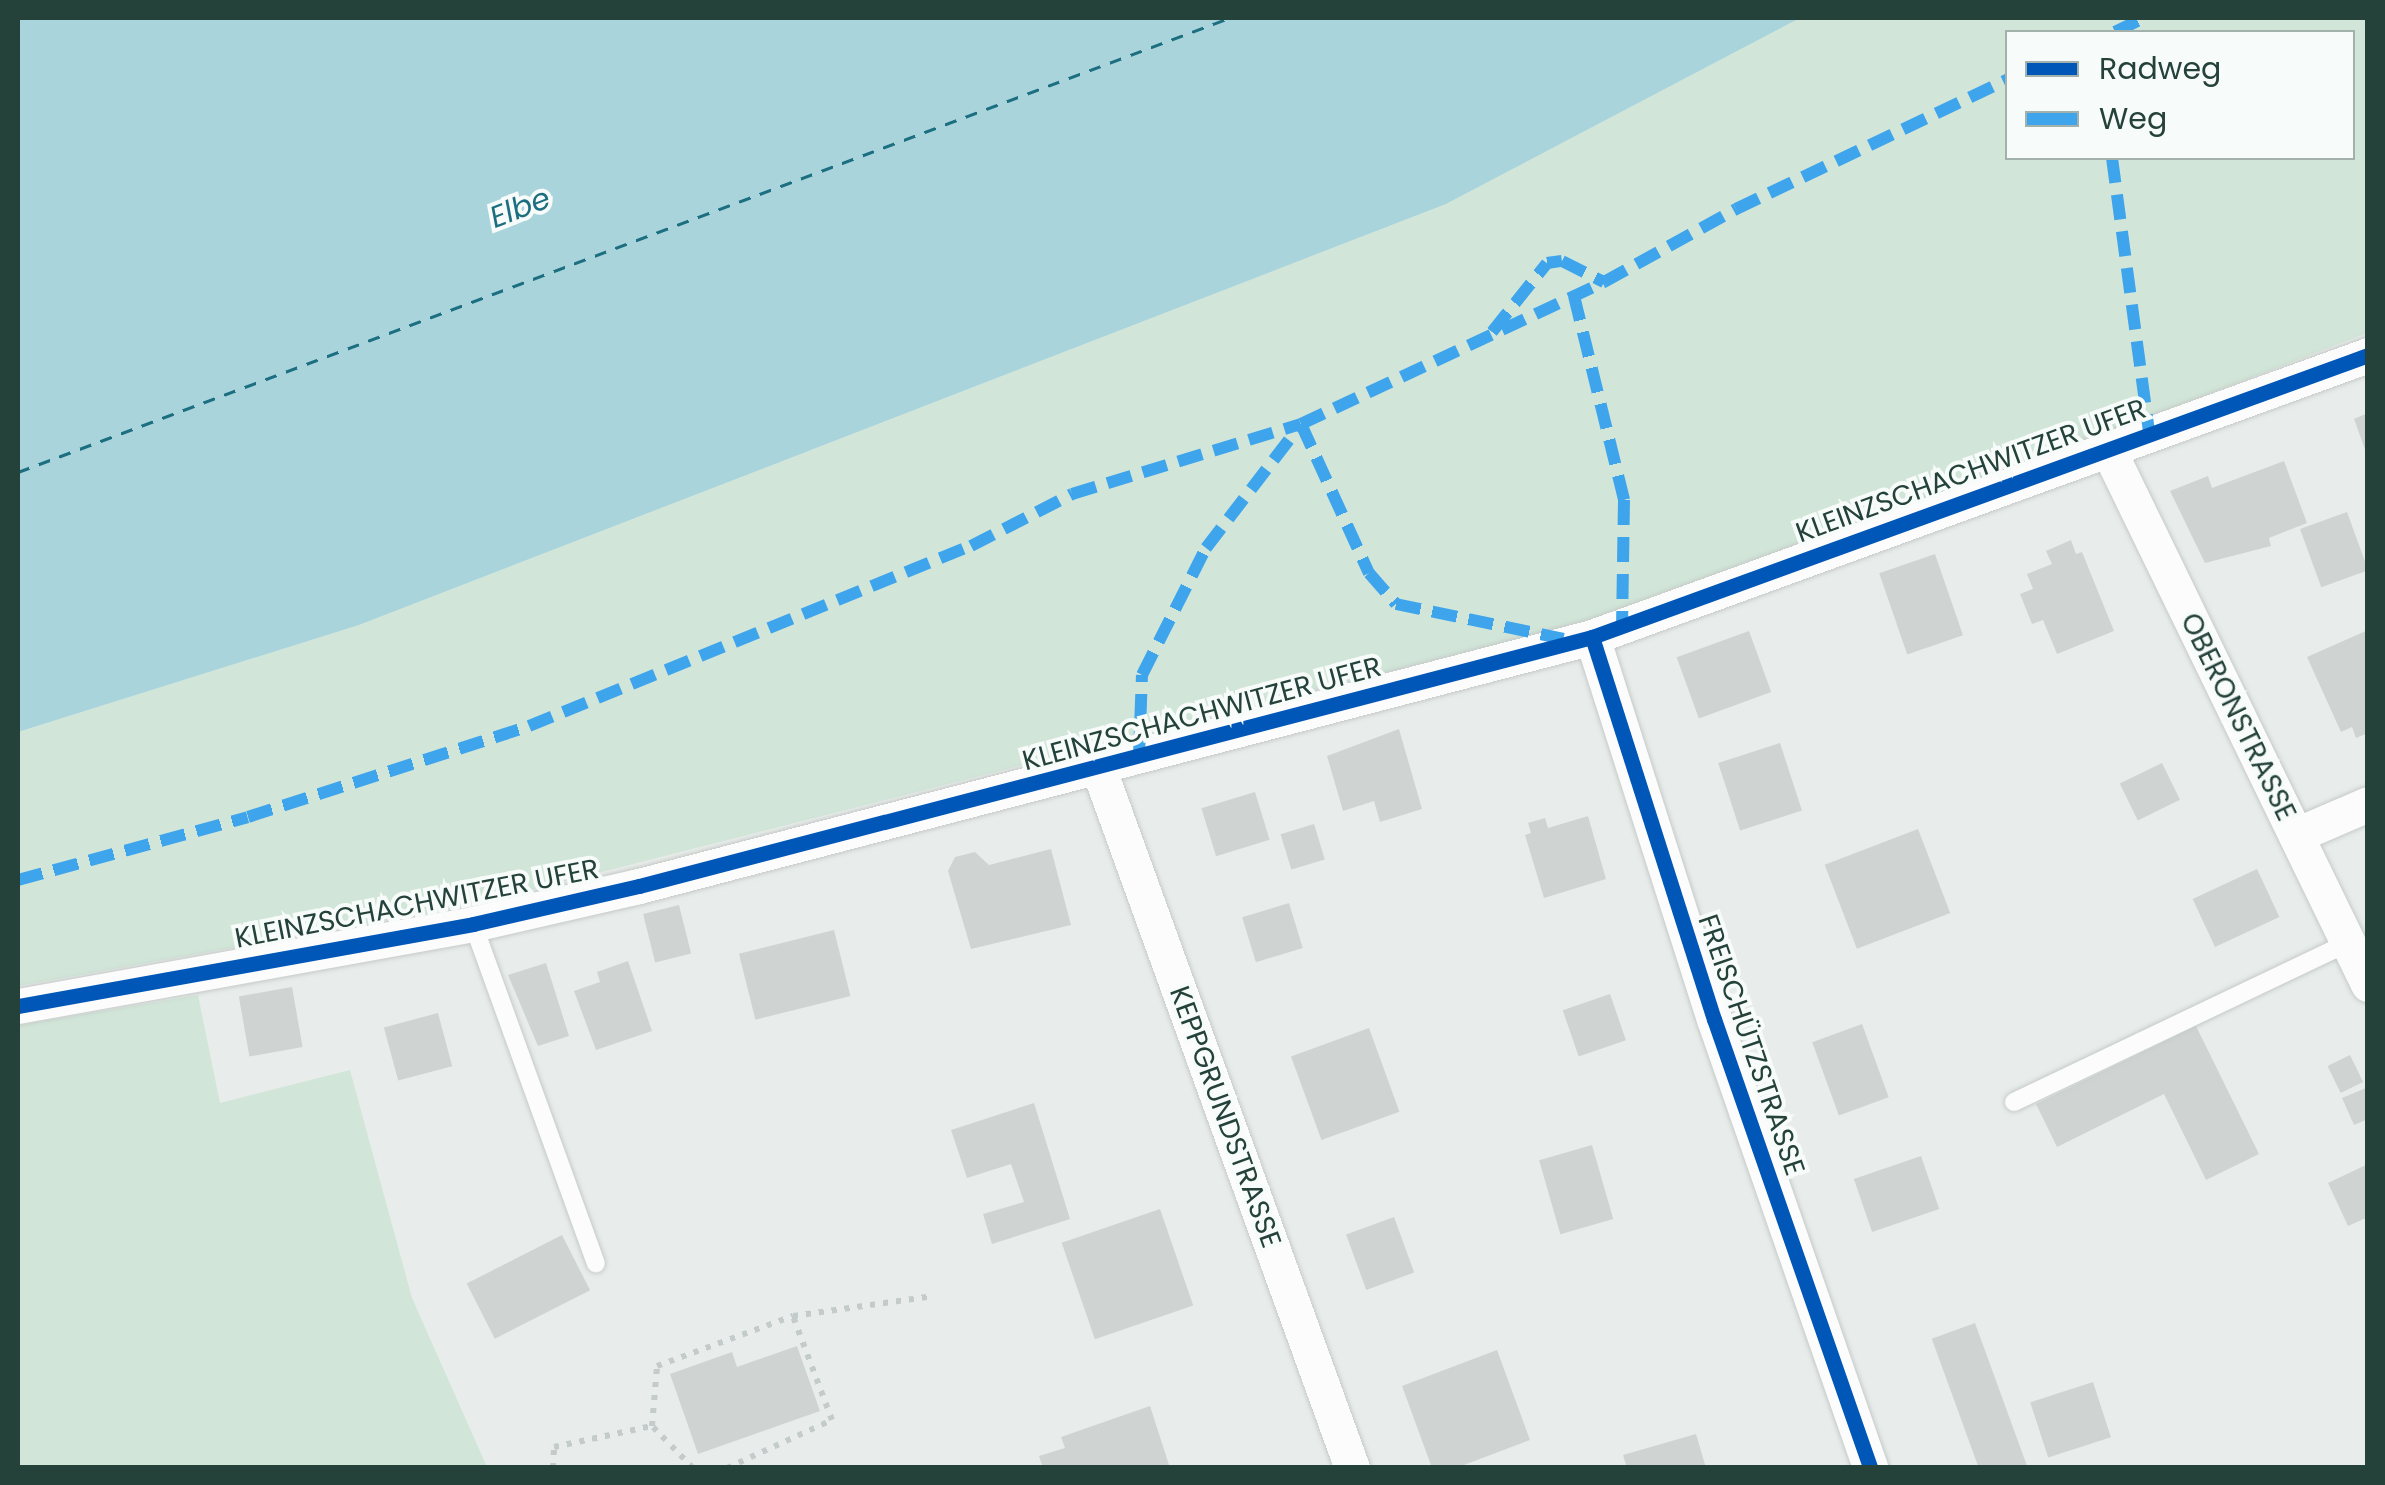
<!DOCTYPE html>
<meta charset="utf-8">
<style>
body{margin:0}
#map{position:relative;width:2385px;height:1485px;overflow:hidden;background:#e8edeb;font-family:Poppins,sans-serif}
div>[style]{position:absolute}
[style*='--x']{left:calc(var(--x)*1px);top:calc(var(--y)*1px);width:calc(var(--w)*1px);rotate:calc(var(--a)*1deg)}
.green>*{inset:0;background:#d1e6d8}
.water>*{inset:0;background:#a9d4db}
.ferry>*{height:2.5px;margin-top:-1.25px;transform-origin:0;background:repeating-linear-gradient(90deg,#1c6f80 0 12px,transparent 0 22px)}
.building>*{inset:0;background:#cfd4d2;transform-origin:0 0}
.path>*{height:6px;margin-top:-3px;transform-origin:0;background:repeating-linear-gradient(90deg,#c3ccca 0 5px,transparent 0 13px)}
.roads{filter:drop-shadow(0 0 2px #c5cac8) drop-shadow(0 0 2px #c5cac8)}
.service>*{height:18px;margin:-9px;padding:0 9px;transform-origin:9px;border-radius:9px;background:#fcfcfc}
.minor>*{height:35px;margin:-17.5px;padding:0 17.5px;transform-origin:17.5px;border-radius:17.5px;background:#fcfcfc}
.quiet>*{height:12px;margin-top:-6px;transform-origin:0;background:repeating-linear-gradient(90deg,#3ea4ec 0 25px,transparent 0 37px)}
.cycleway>*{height:15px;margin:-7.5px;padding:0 7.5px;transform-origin:7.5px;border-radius:7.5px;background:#0057b8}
span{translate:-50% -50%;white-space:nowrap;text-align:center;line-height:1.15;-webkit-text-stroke:8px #f7fbf9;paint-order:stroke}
.street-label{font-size:28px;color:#24423a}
.water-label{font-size:30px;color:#1c6f80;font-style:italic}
.frame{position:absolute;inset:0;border:20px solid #24423a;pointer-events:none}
.legend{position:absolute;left:2005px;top:30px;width:350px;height:130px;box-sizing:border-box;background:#f7fbf9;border:2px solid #a3b1ad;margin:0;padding:12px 18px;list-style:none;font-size:30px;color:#24423a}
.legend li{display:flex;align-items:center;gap:20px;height:50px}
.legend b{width:50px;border:2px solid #a3b1ad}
</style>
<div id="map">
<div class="green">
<i style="clip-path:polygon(evenodd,1800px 18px,2367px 18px,2367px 333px,2152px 416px,2144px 408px,2138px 420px,1581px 623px,472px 905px,18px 986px,18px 732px,359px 625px,1446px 204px,1800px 18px,2008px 32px,2352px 32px,2352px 158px,2008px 158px,2008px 32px)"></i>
<i style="clip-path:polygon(198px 995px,220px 1103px,350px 1070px,412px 1298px,487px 1467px,18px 1468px,18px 1025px)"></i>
</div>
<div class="water">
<i style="clip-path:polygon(18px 18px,1800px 18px,1446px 204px,359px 625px,18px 732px)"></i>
</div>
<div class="ferry">
<i style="--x:18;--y:472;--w:1293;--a:-20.55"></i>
</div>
<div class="building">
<i style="clip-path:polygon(2368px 413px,2368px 455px,2367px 455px,2354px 419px)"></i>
<i style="clip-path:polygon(2284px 461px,2307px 523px,2269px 538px,2271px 546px,2205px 563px,2170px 491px,2208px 476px,2212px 488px)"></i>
<i style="left:2347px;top:512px;width:62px;height:50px;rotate:70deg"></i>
<i style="clip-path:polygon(2071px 540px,2076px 554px,2082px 552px,2114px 631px,2057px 654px,2043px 620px,2032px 624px,2020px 594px,2033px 589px,2027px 574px,2052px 564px,2046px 551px)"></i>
<i style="left:1935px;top:554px;width:86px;height:59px;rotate:71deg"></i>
<i style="clip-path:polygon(2368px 630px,2368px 733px,2356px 738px,2352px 727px,2341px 732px,2307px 657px)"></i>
<i style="left:1749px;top:631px;width:65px;height:77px;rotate:70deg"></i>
<i style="clip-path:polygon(1399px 729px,1422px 809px,1380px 822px,1374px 801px,1343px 811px,1327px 756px)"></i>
<i style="left:1780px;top:743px;width:71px;height:65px;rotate:72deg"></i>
<i style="left:2162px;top:763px;width:41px;height:47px;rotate:64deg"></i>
<i style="left:1255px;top:792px;width:50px;height:56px;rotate:73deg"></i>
<i style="clip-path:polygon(1588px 816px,1606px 879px,1544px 898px,1525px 835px,1531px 833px,1528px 823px,1545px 818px,1548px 828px)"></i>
<i style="left:1314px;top:824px;width:37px;height:35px;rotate:73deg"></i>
<i style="left:1918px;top:829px;width:90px;height:100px;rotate:69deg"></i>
<i style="clip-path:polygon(1051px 849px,1071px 925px,971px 949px,948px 871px,955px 857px,975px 852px,989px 865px)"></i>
<i style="left:2257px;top:869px;width:53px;height:71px;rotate:65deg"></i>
<i style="left:1289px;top:903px;width:47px;height:49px;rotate:73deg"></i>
<i style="left:679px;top:905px;width:50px;height:37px;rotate:76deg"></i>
<i style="left:834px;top:930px;width:68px;height:98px;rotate:76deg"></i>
<i style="clip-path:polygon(628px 961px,652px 1031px,596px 1050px,574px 991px,600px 982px,597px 972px)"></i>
<i style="clip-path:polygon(546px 963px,569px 1036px,538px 1046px,508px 975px)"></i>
<i style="left:292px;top:987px;width:61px;height:54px;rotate:80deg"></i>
<i style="left:1610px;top:994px;width:49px;height:50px;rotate:71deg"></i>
<i style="left:438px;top:1013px;width:55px;height:56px;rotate:75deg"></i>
<i style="left:1862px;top:1024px;width:78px;height:53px;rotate:70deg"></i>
<i style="clip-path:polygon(2196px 1026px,2259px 1154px,2206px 1180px,2164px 1094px,2057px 1147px,2036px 1104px)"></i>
<i style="left:1369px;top:1028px;width:89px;height:83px;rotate:70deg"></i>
<i style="left:2350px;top:1055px;width:30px;height:25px;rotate:64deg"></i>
<i style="clip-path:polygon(2366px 1088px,2368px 1119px,2354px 1125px,2342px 1098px)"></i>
<i style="clip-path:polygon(1034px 1103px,1070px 1219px,992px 1244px,983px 1214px,1024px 1202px,1011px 1164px,967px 1178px,951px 1130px)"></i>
<i style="left:1592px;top:1145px;width:77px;height:55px;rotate:74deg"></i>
<i style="left:1921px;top:1156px;width:56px;height:71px;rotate:71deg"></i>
<i style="clip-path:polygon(2368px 1164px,2368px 1217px,2348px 1226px,2328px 1183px)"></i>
<i style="left:1160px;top:1209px;width:102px;height:104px;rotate:71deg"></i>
<i style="left:1394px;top:1217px;width:59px;height:51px;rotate:70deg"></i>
<i style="left:562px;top:1235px;width:62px;height:107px;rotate:63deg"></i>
<i style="left:1975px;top:1323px;width:154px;height:46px;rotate:70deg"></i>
<i style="clip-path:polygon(797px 1346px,820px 1411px,698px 1454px,670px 1374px,732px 1352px,737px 1367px)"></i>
<i style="clip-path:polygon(1497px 1350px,1530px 1440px,1456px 1468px,1432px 1468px,1402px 1386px)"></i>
<i style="left:2093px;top:1382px;width:58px;height:66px;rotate:72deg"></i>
<i style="clip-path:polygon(1150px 1406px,1170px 1468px,1043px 1468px,1039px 1456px,1065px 1448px,1061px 1437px)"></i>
<i style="clip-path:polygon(1696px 1434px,1706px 1468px,1627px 1468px,1623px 1455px)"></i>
</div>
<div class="path">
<i style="--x:553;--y:1468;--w:21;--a:-87"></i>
<i style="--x:554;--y:1447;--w:100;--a:-12.1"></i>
<i style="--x:693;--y:1468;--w:59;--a:-134.3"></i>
<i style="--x:652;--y:1426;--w:60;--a:-85.2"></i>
<i style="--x:657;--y:1366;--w:145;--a:-20.2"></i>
<i style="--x:793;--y:1316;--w:142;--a:-8.1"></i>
<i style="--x:727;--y:1468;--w:115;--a:-24.6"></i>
<i style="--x:832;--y:1420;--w:111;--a:-110.6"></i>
</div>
<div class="roads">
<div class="service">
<i style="--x:473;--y:924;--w:361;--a:70.1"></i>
<i style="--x:2014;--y:1102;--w:369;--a:-25.5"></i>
</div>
<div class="minor">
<i style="--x:2108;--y:449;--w:595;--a:64.08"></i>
<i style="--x:1592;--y:637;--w:401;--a:72.3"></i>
<i style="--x:1714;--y:1019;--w:475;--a:70.8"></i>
<i style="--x:1098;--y:767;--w:746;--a:70.08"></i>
<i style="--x:2296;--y:835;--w:78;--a:-23.3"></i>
<i style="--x:18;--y:1006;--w:462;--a:-10.2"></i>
<i style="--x:473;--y:924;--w:170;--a:-12.9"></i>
<i style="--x:639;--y:886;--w:985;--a:-14.64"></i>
<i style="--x:1592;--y:637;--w:826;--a:-19.97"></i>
</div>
</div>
<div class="quiet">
<i style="--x:2115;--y:32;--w:32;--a:-26"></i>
<i style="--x:2112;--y:158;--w:276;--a:82.3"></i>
<i style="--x:1574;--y:296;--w:210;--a:76.2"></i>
<i style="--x:1624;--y:500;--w:125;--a:90.9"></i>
<i style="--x:1492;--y:332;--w:88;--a:-51.4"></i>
<i style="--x:1547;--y:263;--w:15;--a:-8"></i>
<i style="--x:1562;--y:261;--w:47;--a:26.6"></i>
<i style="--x:1301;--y:424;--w:164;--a:65.5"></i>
<i style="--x:1369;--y:573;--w:41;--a:48.9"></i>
<i style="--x:1396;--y:604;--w:171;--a:11.8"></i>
<i style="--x:1139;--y:756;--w:81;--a:-87.9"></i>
<i style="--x:1142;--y:675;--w:142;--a:-63.3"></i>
<i style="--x:1206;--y:548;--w:156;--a:-52.5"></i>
<i style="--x:18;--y:880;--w:238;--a:-15.3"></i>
<i style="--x:248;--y:817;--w:295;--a:-17.9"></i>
<i style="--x:529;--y:726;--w:477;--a:-22.2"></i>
<i style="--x:971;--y:546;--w:114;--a:-27.2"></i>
<i style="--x:1072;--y:494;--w:239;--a:-17"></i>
<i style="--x:1301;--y:424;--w:335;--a:-25.1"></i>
<i style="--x:1604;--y:282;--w:151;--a:-28.9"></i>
<i style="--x:1736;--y:209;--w:301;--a:-25.5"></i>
</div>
<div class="cycleway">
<i style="--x:1592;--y:637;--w:401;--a:72.3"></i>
<i style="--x:1714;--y:1019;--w:475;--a:70.8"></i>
<i style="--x:18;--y:1006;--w:462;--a:-10.2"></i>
<i style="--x:473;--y:924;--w:170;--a:-12.9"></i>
<i style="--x:639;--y:886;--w:985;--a:-14.64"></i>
<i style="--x:1592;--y:637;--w:826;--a:-19.97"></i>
</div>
<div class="street-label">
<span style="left:1971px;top:471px;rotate:-20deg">KLEINZSCHACHWITZER UFER</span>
<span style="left:1202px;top:714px;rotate:-15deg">KLEINZSCHACHWITZER UFER</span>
<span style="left:2238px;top:717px;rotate:64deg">OBERONSTRASSE</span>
<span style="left:417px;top:904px;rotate:-11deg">KLEINZSCHACHWITZER UFER</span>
<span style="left:1751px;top:1045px;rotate:71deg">FREISCHÜTZSTRASSE</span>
<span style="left:1225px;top:1117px;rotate:70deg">KEPPGRUNDSTRASSE</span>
</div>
<div class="water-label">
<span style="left:520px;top:208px;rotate:-21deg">Elbe</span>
</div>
<div class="frame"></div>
<ul class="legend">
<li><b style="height:12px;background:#0057b8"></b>Radweg</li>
<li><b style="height:12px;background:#3ea4ec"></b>Weg</li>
</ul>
</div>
